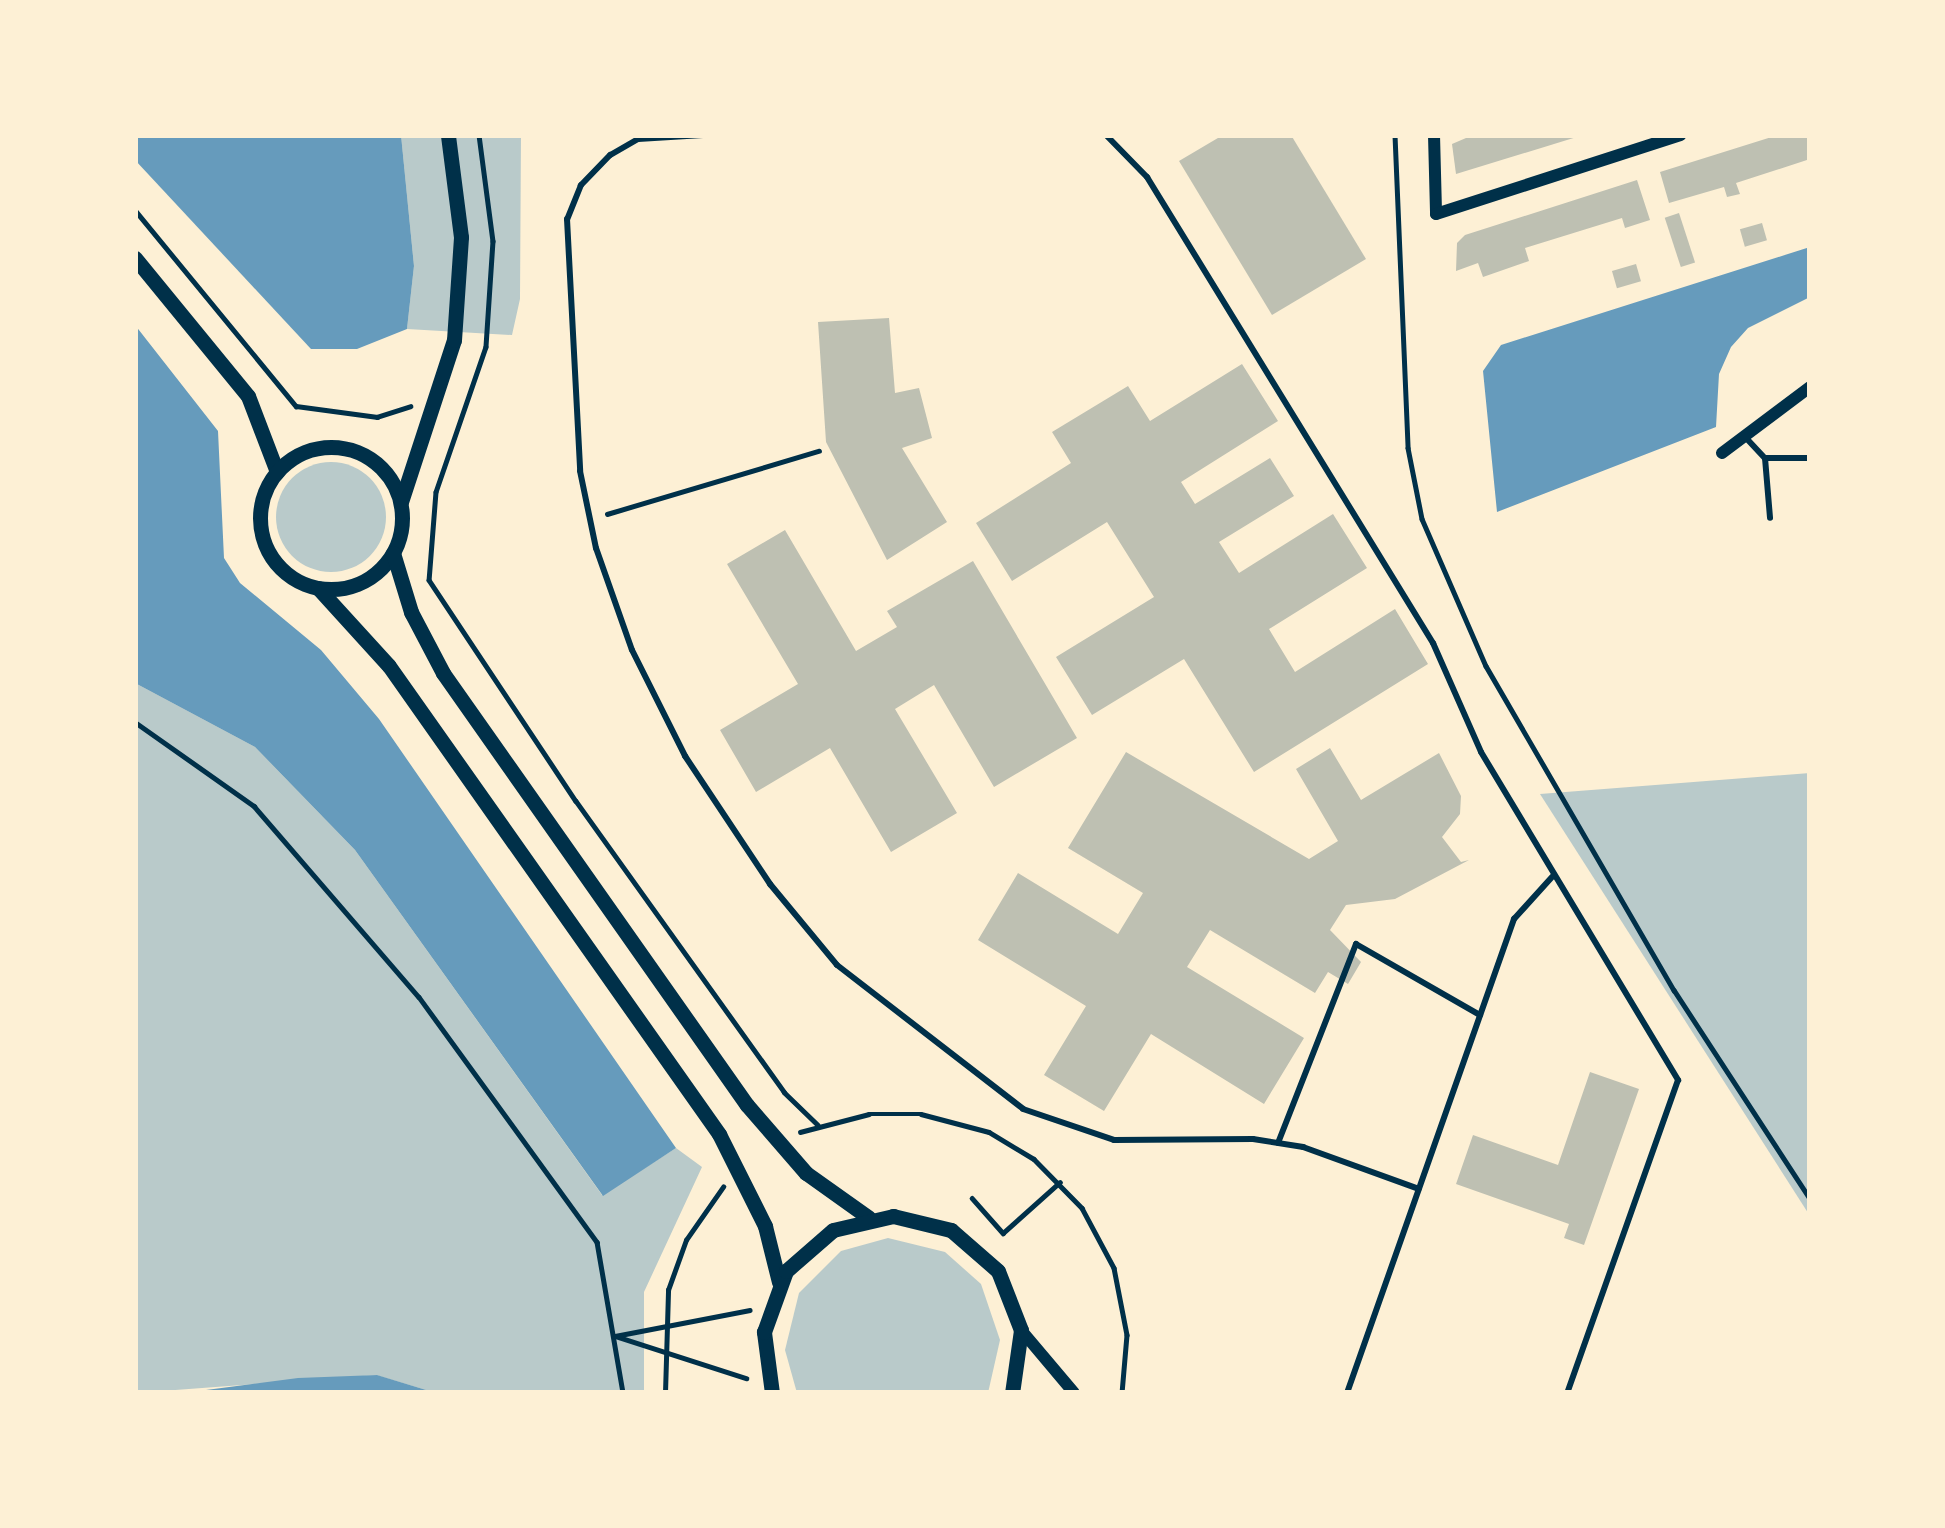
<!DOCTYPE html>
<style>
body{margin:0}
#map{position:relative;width:1945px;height:1528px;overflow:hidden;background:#fdf0d5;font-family:"Titillium Web",sans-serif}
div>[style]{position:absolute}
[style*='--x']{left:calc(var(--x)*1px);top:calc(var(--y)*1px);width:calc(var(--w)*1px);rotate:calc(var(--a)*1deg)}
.green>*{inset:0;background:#b9caca}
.round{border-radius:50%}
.water>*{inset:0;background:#669bbc}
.building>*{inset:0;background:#bec0b2;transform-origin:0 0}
.path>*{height:4.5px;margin:-2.25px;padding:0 2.25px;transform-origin:2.25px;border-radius:2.25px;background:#003049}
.service>*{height:6px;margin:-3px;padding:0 3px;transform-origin:3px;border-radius:3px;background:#003049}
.minor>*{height:12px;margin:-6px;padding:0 6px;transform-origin:6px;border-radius:6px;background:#003049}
.tertiary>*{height:15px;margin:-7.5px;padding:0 7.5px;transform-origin:7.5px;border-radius:7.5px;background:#003049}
.tertiary>.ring{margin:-7.5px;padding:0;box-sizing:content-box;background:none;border:15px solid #003049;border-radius:50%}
span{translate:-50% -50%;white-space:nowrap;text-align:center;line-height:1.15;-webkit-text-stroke:12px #fdf0d5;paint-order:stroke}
.frame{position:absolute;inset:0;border:138px solid #fdf0d5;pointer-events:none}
</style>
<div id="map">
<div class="green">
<i style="clip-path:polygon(401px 135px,521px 135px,520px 299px,512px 335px,407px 329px,414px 266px)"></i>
<i class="round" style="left:276px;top:462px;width:110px;height:110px"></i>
<i style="clip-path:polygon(135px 683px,255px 747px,355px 850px,602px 1195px,676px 1148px,702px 1167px,644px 1292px,644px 1393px,436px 1393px,376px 1375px,135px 1393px)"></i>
<i style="clip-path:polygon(1810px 773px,1810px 1216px,1540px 794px)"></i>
<i style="clip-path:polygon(888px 1238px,945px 1252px,981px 1284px,1000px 1340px,988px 1393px,797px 1393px,785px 1350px,799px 1293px,841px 1251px)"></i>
</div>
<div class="water">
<i style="clip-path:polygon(135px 135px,401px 135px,414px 266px,407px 329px,357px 349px,311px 349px,135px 160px)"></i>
<i style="clip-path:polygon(1810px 247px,1810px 297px,1748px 328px,1731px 347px,1719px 374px,1716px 427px,1497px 512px,1483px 371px,1501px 345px)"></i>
<i style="clip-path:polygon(135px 325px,218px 431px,224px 558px,240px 583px,321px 650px,379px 719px,676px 1148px,603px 1196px,355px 850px,255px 747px,135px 683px)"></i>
<i style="clip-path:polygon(377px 1375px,436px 1393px,183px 1393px,298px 1378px)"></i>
</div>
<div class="building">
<i style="clip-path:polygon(1223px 135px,1291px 135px,1366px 259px,1272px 315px,1179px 161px)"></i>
<i style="clip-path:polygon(1473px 135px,1580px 135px,1580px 136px,1456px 174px,1452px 144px)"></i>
<i style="clip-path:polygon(1778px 135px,1810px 135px,1810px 159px,1736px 183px,1740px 194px,1727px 197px,1724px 187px,1669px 203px,1660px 172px)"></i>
<i style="clip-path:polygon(1637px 180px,1650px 220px,1625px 228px,1622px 218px,1525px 248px,1529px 261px,1483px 277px,1478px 263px,1456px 271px,1457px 243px,1465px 235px)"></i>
<i style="left:1679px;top:213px;width:52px;height:15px;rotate:72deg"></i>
<i style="left:1762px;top:223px;width:18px;height:23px;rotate:74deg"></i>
<i style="left:1636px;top:264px;width:18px;height:25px;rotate:74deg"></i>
<i style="clip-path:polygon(889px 318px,895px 393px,919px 388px,932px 438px,902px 448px,947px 522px,887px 560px,826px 442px,818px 322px)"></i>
<i style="clip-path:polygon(1242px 364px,1278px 421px,1181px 482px,1195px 504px,1270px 458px,1294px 496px,1219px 542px,1239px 573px,1333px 514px,1367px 568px,1269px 629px,1295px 672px,1395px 609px,1428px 664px,1254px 772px,1184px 659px,1092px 715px,1056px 657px,1154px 597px,1107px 522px,1012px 581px,976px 523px,1071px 463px,1052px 432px,1128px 386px,1150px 421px)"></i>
<i style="clip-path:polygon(785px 530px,856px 651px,897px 627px,887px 611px,973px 561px,1077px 738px,994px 787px,934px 685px,895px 709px,957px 813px,891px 852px,830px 748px,756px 792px,720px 730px,798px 684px,727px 564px)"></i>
<i style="clip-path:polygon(1330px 748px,1361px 800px,1439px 753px,1461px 796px,1460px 814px,1442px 837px,1461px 862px,1469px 860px,1395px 899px,1346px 905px,1330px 930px,1361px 962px,1348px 984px,1328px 972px,1315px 993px,1210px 930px,1187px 967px,1304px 1038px,1264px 1104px,1151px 1034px,1104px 1111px,1044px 1075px,1086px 1006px,978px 940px,1018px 873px,1118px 934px,1143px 893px,1068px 848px,1126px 752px,1309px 859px,1338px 841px,1296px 769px)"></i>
<i style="clip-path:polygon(1590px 1072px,1639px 1089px,1584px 1245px,1564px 1238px,1569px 1224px,1456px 1184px,1473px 1135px,1558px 1165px)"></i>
</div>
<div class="path">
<i style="--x:479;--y:135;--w:107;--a:82.5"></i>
<i style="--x:493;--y:241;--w:106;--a:93.8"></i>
<i style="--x:486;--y:347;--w:153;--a:109"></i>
<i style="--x:436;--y:492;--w:88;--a:94.5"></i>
<i style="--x:429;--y:580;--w:265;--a:56.4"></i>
<i style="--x:576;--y:801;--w:358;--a:54.4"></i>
<i style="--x:784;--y:1092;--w:47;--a:44.1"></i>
<i style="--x:1395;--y:135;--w:313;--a:87.6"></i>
<i style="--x:1408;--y:448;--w:72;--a:78.8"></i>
<i style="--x:1422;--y:519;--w:160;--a:66.5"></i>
<i style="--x:1486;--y:666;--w:375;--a:59.9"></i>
<i style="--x:1674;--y:990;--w:249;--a:56.9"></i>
<i style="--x:135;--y:210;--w:254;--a:50.6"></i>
<i style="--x:296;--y:406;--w:82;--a:7.7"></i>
<i style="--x:377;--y:417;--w:35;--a:-18"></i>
<i style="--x:607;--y:514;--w:221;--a:-16.6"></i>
<i style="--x:135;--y:722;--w:146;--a:35.2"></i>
<i style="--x:254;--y:806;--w:252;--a:49.2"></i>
<i style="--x:419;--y:997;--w:303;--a:54"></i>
<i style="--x:597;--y:1242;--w:153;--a:80.2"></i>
<i style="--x:800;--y:1132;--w:71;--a:-14.6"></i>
<i style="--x:869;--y:1114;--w:52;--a:0"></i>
<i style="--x:921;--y:1114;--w:70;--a:14.8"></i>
<i style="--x:989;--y:1132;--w:52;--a:31"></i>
<i style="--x:1034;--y:1159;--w:69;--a:45.6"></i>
<i style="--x:1082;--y:1208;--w:68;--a:61.9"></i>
<i style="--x:1114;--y:1268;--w:68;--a:79"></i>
<i style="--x:1127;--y:1335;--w:58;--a:94.9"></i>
<i style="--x:972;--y:1198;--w:47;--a:48.5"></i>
<i style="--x:1003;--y:1233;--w:76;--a:-41.8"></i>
<i style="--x:615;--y:1336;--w:138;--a:17.8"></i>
<i style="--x:615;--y:1336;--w:137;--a:-10.9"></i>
<i style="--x:665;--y:1393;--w:103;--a:-88.3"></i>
<i style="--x:668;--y:1290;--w:53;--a:-70.2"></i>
<i style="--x:686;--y:1240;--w:65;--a:-55.1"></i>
</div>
<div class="service">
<i style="--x:703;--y:135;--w:65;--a:176.5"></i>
<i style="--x:638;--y:139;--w:32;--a:150"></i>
<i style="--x:610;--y:155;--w:42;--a:134"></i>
<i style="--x:581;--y:185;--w:37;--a:112"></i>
<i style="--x:567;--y:219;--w:252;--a:87"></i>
<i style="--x:580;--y:471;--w:79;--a:78.3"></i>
<i style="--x:596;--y:548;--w:108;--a:70.6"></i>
<i style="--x:632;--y:650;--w:119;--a:63.4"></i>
<i style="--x:685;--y:756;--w:154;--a:56.4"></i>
<i style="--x:770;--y:884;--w:105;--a:50.4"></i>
<i style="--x:837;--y:965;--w:235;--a:37.7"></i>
<i style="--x:1023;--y:1109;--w:96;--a:18.8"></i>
<i style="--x:1114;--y:1140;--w:139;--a:-0.4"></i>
<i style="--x:1253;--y:1139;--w:51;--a:9.1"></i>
<i style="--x:1303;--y:1147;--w:123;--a:19.9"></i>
<i style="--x:1106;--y:135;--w:59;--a:45.7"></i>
<i style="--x:1147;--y:177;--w:547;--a:58.46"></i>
<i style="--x:1433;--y:643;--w:119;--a:66.2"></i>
<i style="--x:1481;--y:752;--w:383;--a:59"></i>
<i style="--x:1678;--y:1080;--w:332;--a:109.5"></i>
<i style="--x:1747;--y:439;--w:26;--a:47"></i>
<i style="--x:1765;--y:458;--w:60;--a:85.2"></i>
<i style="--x:1765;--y:458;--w:45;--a:0"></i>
<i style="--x:1278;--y:1143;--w:214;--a:-68.6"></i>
<i style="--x:1356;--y:944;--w:143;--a:29.8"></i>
<i style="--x:1347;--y:1393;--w:503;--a:-70.59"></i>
<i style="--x:1514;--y:919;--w:57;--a:-47.9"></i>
</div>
<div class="minor">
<i style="--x:1434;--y:135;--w:79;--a:88.5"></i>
<i style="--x:1436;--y:214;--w:257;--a:-17.9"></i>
<i style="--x:1722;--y:453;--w:110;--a:-36.9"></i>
<i style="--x:1021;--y:1330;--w:82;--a:49.9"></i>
</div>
<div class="tertiary">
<i style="--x:135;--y:258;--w:178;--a:50.7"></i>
<i style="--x:248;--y:396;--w:81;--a:69.1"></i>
<i class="ring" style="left:260px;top:447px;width:127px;height:127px"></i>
<i style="--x:401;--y:502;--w:170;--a:-71.9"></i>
<i style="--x:454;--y:340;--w:103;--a:-86.1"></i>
<i style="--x:461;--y:237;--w:103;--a:-97.3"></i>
<i style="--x:393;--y:553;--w:62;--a:73"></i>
<i style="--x:411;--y:612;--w:69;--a:62.3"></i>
<i style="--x:443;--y:673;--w:528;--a:54.87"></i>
<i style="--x:747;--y:1105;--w:90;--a:49.1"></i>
<i style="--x:806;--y:1173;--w:77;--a:35.5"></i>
<i style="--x:318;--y:588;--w:105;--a:47.7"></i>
<i style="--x:389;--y:666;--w:573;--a:54.81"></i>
<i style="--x:719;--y:1134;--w:103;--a:63.4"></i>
<i style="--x:765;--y:1226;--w:58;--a:76"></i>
<i style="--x:772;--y:1393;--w:62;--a:-97.5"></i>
<i style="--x:764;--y:1332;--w:65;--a:-70.2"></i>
<i style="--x:786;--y:1271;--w:62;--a:-41.1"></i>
<i style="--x:833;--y:1230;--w:62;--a:-13.1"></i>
<i style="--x:893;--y:1216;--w:60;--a:13.6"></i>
<i style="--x:951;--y:1230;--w:62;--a:41.1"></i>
<i style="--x:998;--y:1271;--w:63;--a:68.7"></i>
<i style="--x:1021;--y:1330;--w:64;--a:98.1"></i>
</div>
<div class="frame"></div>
</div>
